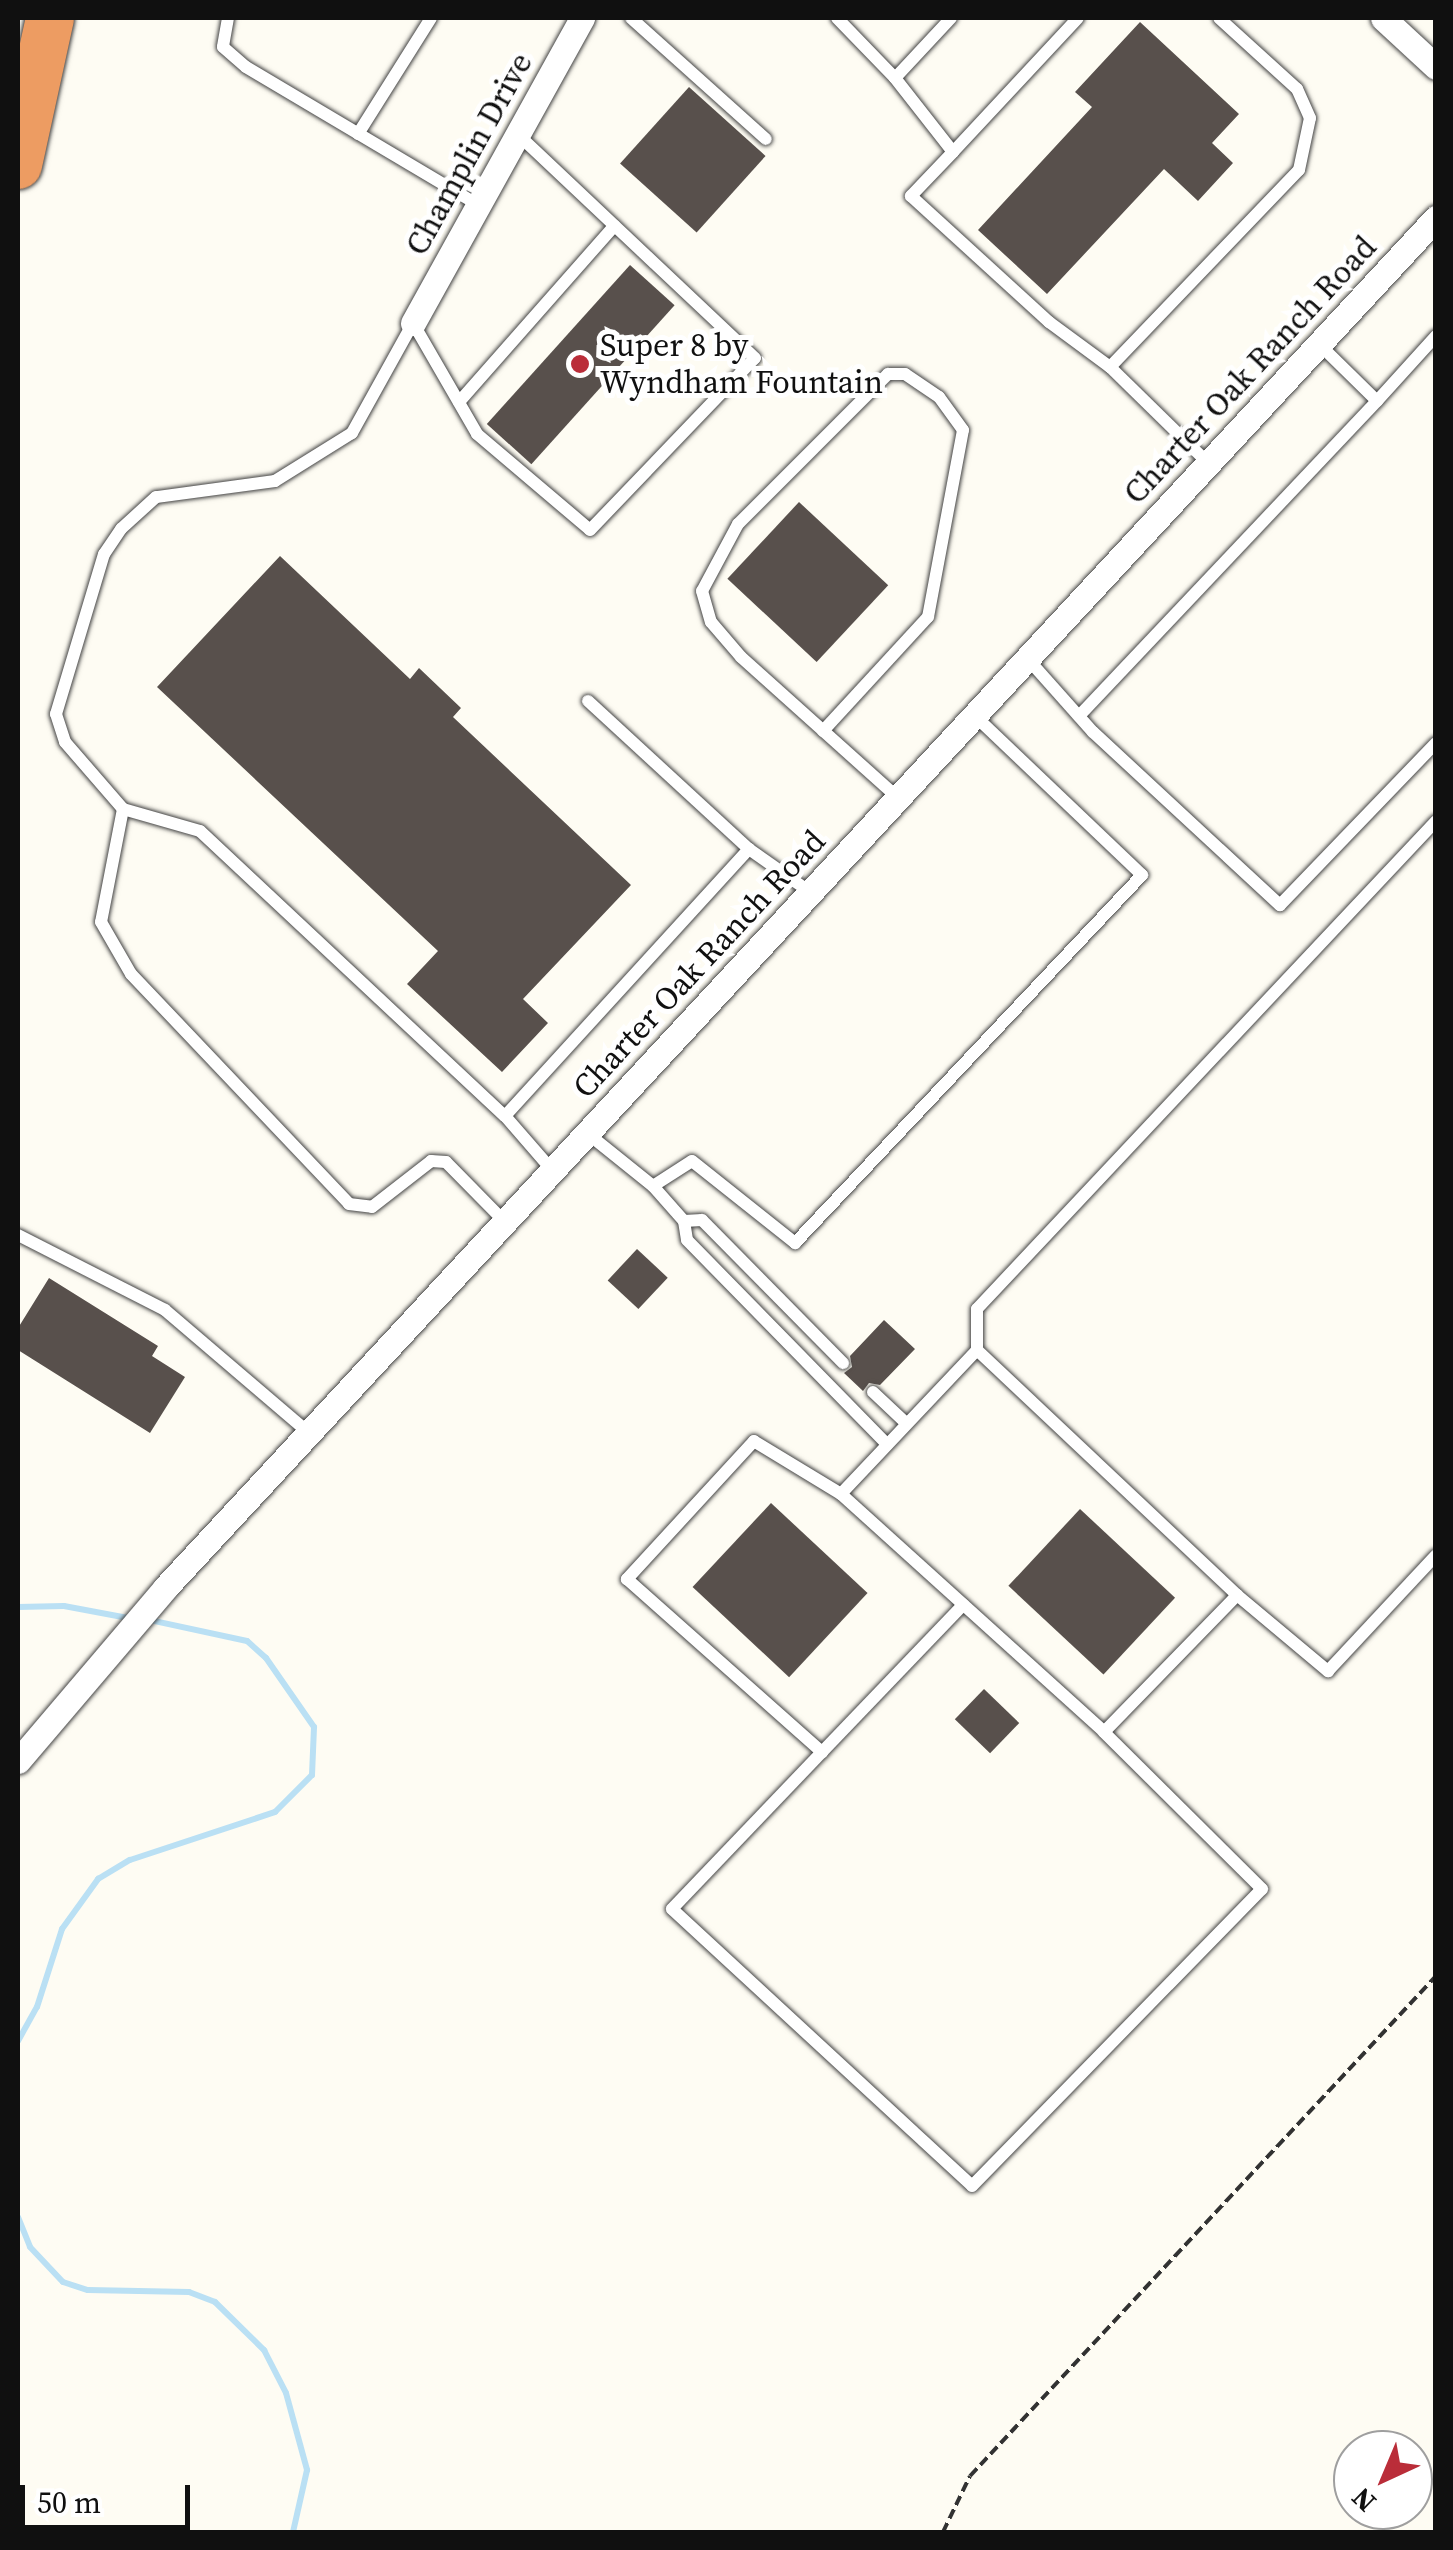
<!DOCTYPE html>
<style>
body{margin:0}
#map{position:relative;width:1453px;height:2550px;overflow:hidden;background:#fefcf3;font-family:"Source Serif 4",serif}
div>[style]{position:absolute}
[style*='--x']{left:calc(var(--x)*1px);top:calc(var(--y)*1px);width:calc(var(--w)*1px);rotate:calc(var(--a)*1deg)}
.stream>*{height:6px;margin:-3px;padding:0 3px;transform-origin:3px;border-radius:3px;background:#bae0f4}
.building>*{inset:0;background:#58504c;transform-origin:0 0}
.path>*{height:4px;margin-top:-2px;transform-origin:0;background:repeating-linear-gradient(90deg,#323232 0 10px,transparent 0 15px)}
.roads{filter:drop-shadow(0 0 2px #434343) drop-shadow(0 0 2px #434343)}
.service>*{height:12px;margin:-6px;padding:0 6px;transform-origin:6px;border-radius:6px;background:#fff}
.minor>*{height:25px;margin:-12.5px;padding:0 12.5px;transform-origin:12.5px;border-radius:12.5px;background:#fff}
.motorway>*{height:48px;margin:-24px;padding:0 24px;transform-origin:24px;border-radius:24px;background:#ed9c62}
.dots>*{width:28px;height:28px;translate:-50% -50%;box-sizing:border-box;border:5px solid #fff;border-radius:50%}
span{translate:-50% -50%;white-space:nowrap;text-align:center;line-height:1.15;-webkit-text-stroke:10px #fff;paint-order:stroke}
.street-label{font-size:32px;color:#101010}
.poi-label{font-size:32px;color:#101010}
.left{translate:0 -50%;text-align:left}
.frame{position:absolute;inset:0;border:20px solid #101010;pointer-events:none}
.north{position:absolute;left:1333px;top:2430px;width:100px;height:100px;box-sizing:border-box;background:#fff;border:2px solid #9f9f9f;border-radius:50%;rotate:224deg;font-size:28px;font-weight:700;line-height:40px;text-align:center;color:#101010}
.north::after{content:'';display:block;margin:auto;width:35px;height:45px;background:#ba2d39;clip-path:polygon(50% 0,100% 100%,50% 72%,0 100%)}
.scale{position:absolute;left:20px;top:2485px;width:170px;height:45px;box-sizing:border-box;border:5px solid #101010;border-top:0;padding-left:12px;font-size:30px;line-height:35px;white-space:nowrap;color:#101010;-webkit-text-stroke:8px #fff;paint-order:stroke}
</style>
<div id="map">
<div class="stream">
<i style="--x:18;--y:1607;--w:46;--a:-1.2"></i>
<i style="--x:64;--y:1606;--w:65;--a:10.6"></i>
<i style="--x:18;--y:2041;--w:39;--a:-61"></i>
<i style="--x:37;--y:2007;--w:82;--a:-72.2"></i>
<i style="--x:62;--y:1929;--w:62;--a:-54.2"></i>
<i style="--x:98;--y:1879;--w:37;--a:-31"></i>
<i style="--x:130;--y:1860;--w:153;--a:-18.3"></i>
<i style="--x:275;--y:1812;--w:52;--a:-45"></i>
<i style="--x:312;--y:1775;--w:48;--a:-87.6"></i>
<i style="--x:314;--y:1727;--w:84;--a:-124.8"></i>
<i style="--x:266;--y:1658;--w:25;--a:-138"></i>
<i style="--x:247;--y:1641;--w:99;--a:-167.8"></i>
<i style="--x:18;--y:2217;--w:32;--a:68"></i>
<i style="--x:30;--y:2247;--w:48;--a:46.7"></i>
<i style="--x:63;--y:2282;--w:26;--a:18"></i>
<i style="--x:88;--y:2290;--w:101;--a:1.1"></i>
<i style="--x:189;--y:2292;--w:28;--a:21"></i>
<i style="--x:215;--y:2302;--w:69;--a:44.4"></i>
<i style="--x:264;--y:2350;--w:48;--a:62.9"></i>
<i style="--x:286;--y:2393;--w:80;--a:74.7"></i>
<i style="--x:307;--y:2470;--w:64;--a:102.7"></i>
</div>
<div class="building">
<i style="clip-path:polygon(1140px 22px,1239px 114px,1212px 143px,1233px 163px,1198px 201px,1164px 169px,1047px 294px,978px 230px,1092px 107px,1075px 92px)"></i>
<i style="left:689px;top:87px;width:103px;height:103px;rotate:42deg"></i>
<i style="left:630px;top:265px;width:60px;height:214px;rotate:42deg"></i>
<i style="left:799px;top:502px;width:122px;height:105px;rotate:43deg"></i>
<i style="clip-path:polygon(280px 556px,410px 679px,419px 668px,461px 708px,453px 717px,631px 885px,523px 999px,548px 1023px,502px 1072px,407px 984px,438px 951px,157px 687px)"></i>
<i style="left:637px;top:1249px;width:42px;height:43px;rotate:43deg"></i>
<i style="clip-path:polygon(49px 1278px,158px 1346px,152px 1356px,185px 1377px,150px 1433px,18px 1350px,18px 1328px)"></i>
<i style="clip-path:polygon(884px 1320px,915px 1349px,880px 1385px,869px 1383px,863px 1391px,844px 1373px,852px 1367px,850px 1356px)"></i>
<i style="left:771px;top:1503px;width:132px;height:115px;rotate:43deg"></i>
<i style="left:1080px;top:1509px;width:130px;height:105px;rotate:43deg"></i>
<i style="left:984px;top:1689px;width:49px;height:42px;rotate:44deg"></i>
</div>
<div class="path">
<i style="--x:943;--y:2532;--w:62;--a:-64.3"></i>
<i style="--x:970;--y:2476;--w:683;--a:-47.02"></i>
</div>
<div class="roads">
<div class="service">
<i style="--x:228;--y:18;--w:29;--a:100"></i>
<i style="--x:223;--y:47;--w:30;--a:41"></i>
<i style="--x:246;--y:67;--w:270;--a:30.7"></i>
<i style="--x:631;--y:18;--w:181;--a:41.9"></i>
<i style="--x:837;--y:18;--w:83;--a:46"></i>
<i style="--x:951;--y:18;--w:82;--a:133"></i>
<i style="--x:895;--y:78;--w:94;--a:51.9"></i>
<i style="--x:953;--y:152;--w:61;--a:133.7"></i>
<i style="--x:911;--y:196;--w:187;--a:42.4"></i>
<i style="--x:1049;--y:322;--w:76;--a:36.4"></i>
<i style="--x:1110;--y:367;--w:273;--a:-46.2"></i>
<i style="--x:1299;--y:170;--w:53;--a:-78.1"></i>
<i style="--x:1310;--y:118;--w:32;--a:-114"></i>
<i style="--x:1297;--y:89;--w:105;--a:-137.7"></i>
<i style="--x:358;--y:134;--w:137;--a:-57.8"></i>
<i style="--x:953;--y:152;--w:183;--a:-47"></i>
<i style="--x:413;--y:323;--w:126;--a:119"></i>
<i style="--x:352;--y:433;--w:91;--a:148.1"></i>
<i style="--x:275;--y:481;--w:120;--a:172.3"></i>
<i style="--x:156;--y:497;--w:47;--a:137.6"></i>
<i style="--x:121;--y:529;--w:30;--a:124"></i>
<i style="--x:104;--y:554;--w:167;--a:106.7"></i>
<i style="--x:56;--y:714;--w:29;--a:72"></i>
<i style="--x:65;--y:742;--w:89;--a:49.1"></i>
<i style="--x:123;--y:809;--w:80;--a:15.9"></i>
<i style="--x:200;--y:831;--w:417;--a:43.1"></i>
<i style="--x:413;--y:323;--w:128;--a:60"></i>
<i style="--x:477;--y:434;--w:148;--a:40.3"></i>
<i style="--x:590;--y:530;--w:238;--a:-46.2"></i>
<i style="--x:755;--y:358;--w:327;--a:-136.7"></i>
<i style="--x:1319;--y:344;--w:81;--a:44.5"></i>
<i style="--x:1377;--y:401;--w:88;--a:-47.8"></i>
<i style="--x:1110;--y:367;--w:137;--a:44.4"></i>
<i style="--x:459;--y:402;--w:235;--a:-48.6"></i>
<i style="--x:1027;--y:658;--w:99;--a:48.3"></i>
<i style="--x:1093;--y:732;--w:255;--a:42.8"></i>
<i style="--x:1280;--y:905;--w:225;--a:-46.1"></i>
<i style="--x:588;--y:701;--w:219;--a:42.6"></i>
<i style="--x:1079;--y:716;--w:434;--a:-46.6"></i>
<i style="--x:823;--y:731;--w:155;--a:-47.4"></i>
<i style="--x:928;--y:617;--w:190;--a:-79.4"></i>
<i style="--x:963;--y:430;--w:41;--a:-126"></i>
<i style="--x:939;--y:397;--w:41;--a:-145.9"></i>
<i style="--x:905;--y:374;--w:17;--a:180"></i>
<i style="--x:888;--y:374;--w:212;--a:135"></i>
<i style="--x:738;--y:524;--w:76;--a:118.2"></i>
<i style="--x:702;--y:591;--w:32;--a:74"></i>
<i style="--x:711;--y:622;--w:46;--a:49.4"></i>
<i style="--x:741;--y:657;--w:210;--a:41.9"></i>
<i style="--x:123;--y:809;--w:115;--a:101"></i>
<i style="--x:101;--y:922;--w:60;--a:60"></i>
<i style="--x:131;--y:974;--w:317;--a:46.5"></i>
<i style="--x:349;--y:1204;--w:23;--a:7"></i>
<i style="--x:372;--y:1207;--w:75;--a:-37.9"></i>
<i style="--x:431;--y:1161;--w:15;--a:4"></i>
<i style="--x:446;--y:1162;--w:84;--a:45.5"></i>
<i style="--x:1436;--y:821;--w:670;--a:133.25"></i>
<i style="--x:977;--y:1309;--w:41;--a:90"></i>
<i style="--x:977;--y:1350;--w:198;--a:133.4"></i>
<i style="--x:841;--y:1494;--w:355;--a:42.1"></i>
<i style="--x:1104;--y:1732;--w:191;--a:-45.8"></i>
<i style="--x:1237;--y:1595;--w:119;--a:39.9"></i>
<i style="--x:1328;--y:1671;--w:158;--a:-47"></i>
<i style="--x:587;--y:1133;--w:85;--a:38.8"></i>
<i style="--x:653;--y:1186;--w:47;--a:48.5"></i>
<i style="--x:684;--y:1221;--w:19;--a:81"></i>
<i style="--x:687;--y:1240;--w:286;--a:45.6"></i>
<i style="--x:552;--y:1170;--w:72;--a:-131"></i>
<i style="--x:505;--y:1116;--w:362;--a:-47.6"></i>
<i style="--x:749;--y:849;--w:75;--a:35.2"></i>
<i style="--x:653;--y:1186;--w:46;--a:-32.7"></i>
<i style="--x:692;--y:1161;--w:132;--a:38.5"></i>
<i style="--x:795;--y:1243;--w:506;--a:-46.68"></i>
<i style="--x:1142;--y:875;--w:232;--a:-136.4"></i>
<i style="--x:684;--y:1221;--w:18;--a:-3"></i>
<i style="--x:702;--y:1220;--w:201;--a:45.4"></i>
<i style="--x:18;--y:1235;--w:165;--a:27"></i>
<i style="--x:165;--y:1310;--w:189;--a:40.5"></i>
<i style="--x:977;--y:1350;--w:357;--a:43.3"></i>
<i style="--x:873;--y:1392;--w:45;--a:43.2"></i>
<i style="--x:841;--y:1494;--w:102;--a:-148.7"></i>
<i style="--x:754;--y:1441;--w:188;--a:132.6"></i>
<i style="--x:627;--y:1579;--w:261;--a:41.6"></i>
<i style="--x:822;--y:1752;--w:204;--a:-46.2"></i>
<i style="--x:822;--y:1752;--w:217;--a:133.7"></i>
<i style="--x:672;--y:1909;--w:408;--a:42.7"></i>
<i style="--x:972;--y:2186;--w:415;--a:-45.7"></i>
<i style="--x:1262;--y:1889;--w:223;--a:-135.2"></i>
</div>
<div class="minor">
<i style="--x:1383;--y:18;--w:72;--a:42.8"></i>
<i style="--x:413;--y:323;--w:349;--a:-61"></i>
<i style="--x:18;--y:1761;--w:227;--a:-49.6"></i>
<i style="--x:165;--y:1588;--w:1869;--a:-47.15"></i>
</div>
<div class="motorway">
<i style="--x:18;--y:165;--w:150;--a:-77.7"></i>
</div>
</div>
<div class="dots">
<i style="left:580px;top:364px;background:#ba2d39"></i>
</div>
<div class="street-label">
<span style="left:469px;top:154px;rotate:-61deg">Champlin Drive</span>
<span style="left:1250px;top:370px;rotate:-47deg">Charter Oak Ranch Road</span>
<span style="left:699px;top:964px;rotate:-47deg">Charter Oak Ranch Road</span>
</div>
<div class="poi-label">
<span class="left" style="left:600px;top:364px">Super 8 by<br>Wyndham Fountain</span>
</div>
<div class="frame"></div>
<div class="north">N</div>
<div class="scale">50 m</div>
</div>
